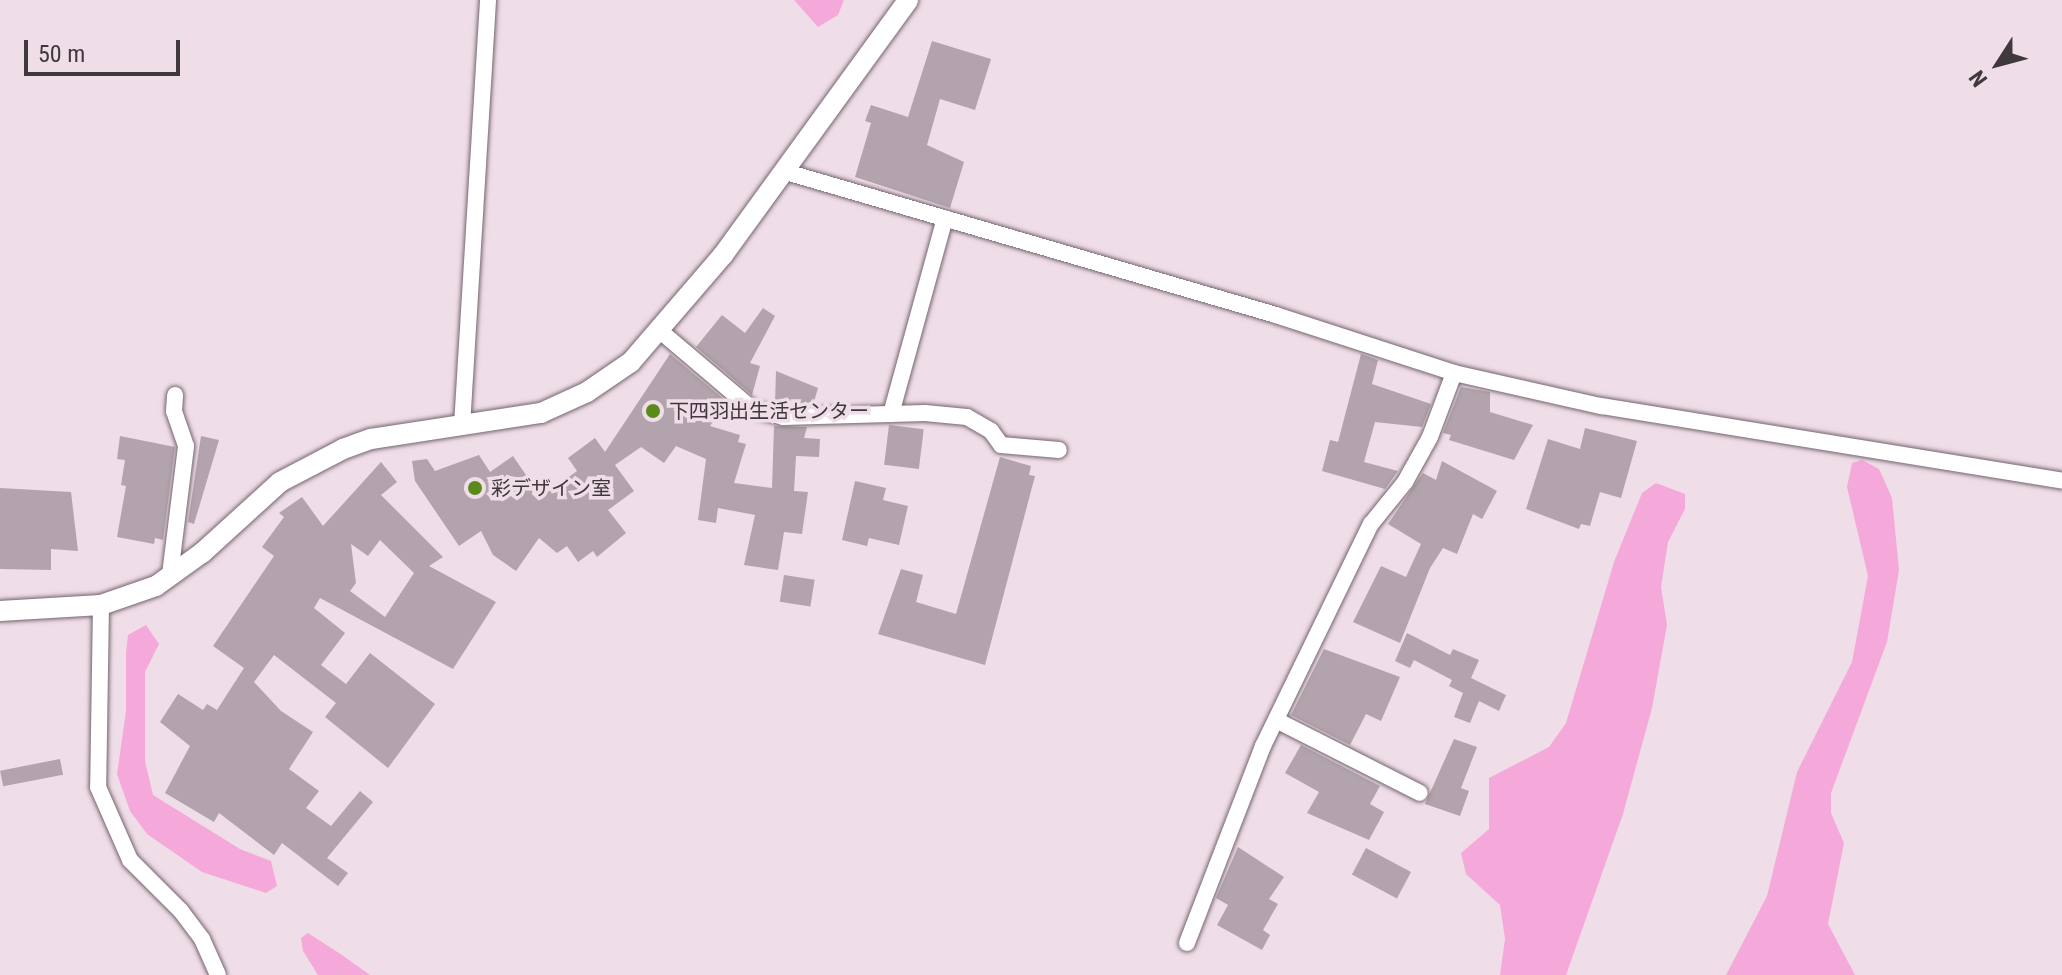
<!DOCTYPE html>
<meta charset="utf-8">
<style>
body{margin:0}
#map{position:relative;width:2062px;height:975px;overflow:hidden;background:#efdde8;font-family:"Roboto Condensed","Noto Sans JP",sans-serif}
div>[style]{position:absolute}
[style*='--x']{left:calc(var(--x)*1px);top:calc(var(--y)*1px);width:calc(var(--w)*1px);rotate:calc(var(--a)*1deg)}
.green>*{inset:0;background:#f5a9da}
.building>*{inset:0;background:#b3a3ad;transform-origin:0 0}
.roads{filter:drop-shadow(0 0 2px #74656e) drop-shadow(0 0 2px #74656e)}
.minor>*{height:16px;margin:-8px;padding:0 8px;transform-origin:8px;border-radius:8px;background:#fff}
.tertiary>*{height:20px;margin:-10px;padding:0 10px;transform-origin:10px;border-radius:10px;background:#fff}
.dots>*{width:22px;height:22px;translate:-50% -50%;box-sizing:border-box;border:4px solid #efdde8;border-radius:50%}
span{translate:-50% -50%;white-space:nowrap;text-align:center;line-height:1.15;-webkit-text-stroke:7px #efdde8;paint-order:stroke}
.poi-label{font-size:20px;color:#3f383c}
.left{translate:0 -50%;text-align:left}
.north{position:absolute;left:1958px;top:24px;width:80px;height:80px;-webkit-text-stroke:6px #efdde8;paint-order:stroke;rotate:234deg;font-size:22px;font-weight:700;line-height:32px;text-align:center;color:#3f383c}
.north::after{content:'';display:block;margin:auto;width:28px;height:36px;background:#3f383c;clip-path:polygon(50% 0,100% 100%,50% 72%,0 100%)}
.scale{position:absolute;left:24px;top:40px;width:156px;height:36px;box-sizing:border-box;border:4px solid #3f383c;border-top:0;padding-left:10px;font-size:24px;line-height:28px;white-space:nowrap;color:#3f383c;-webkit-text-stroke:6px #efdde8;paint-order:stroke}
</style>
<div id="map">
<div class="green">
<i style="clip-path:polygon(794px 0,844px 0,838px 15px,818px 27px)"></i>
<i style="clip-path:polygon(1862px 460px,1879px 469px,1892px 498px,1899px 570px,1887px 642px,1831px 793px,1831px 813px,1844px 843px,1828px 924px,1855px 975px,1726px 975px,1767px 896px,1797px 772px,1852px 662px,1868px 576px,1847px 487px,1852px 463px)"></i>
<i style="clip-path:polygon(1656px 483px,1685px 494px,1685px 509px,1668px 542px,1661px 587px,1667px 625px,1652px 708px,1623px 814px,1566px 975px,1500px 975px,1505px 939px,1500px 905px,1466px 874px,1461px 853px,1489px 829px,1489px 778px,1549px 747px,1566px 723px,1614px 562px,1642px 493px)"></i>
<i style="clip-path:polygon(146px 625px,159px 644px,145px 672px,145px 761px,153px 795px,240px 849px,271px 861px,277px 886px,266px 893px,202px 872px,147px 834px,130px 811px,117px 774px,126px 711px,126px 653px,128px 635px)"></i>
<i style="clip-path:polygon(308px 933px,342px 955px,370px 975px,318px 975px,303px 951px,301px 938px)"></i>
</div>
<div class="building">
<i style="clip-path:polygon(932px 41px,991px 59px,975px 110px,940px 99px,927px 145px,964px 162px,950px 208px,855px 177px,871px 123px,865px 121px,871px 105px,908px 117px)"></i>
<i style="clip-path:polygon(763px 308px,775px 316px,750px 363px,760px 366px,752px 395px,696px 347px,722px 315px,745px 333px)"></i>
<i style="clip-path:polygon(670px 354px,727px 402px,710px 426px,740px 435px,738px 442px,746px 444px,734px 483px,772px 488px,774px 426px,807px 427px,804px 438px,820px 439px,819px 457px,796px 456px,794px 491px,808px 492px,802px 534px,784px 532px,778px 570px,744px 565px,755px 515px,718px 508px,716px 523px,698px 520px,706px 459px,676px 446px,664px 463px,641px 447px,615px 465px,634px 491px,608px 510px,626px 533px,597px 557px,593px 551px,578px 562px,567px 546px,557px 553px,539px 538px,516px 571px,493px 555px,481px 531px,459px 546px,415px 481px,412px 461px,427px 459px,435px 471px,479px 455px,490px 472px,513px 456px,541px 497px,577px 471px,568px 458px,595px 438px,605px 452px)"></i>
<i style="clip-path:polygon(1361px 354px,1378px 360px,1372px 384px,1431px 404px,1422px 427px,1375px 422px,1364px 462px,1398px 471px,1385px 489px,1322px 471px,1330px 440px,1338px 442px)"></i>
<i style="clip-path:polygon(776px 371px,818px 388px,813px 405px,775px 404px)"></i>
<i style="clip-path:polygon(1461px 387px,1490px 392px,1490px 412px,1533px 425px,1514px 460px,1449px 440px,1451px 435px,1443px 433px)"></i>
<i style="left:889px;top:425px;width:35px;height:40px;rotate:7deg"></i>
<i style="clip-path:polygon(1585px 428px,1637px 441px,1621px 498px,1600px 492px,1590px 526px,1581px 524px,1579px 529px,1526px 509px,1548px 439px,1580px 449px)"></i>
<i style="clip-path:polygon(120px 436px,175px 447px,163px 540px,155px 538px,154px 544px,117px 537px,126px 486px,121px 485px,125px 460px,117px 459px)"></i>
<i style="clip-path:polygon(201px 436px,219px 440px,194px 524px,188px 522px)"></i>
<i style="clip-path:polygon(1000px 457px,1031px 466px,1029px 475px,1035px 476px,985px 665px,878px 634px,901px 569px,923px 575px,916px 602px,956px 614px)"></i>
<i style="clip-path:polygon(1442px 461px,1497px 491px,1482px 519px,1473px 514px,1457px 554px,1443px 548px,1430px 568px,1400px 643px,1353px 622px,1381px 566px,1406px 577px,1421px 544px,1388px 524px,1423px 473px,1436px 480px)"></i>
<i style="clip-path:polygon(evenodd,381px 462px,397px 482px,381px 495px,443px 557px,429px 566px,496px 602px,453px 669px,320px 598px,314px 608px,345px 633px,321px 665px,346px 684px,370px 653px,435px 704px,388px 768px,325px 717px,336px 703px,274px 655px,254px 682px,281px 711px,313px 732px,289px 769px,319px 791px,306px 808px,331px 826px,360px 791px,373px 802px,327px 858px,348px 873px,338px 886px,282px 843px,274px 855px,219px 813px,214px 822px,165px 793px,190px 746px,160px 722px,178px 694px,203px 710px,207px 704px,217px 710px,244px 668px,213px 646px,274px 556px,262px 547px,284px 517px,279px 513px,302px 497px,323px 526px,381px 462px,380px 540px,414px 573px,385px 617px,350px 591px,356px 583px,351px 544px,368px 556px,380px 540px)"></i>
<i style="clip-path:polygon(855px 481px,886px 488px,883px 500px,908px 506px,899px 545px,869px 538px,867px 546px,842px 540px)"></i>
<i style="clip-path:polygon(0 488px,71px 492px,78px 551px,51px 549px,51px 570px,0 569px)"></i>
<i style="left:784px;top:575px;width:31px;height:27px;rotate:9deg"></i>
<i style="clip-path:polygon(1407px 633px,1450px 655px,1453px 649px,1479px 660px,1471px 678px,1506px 695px,1499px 711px,1479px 701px,1470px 723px,1454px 717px,1463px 693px,1449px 686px,1452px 680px,1414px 660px,1410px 668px,1395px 661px)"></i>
<i style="clip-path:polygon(1324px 649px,1400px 677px,1381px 721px,1366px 714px,1350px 745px,1291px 715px)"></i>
<i style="clip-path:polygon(1454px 739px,1477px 747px,1461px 788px,1469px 791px,1460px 816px,1425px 804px)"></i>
<i style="clip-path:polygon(1301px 745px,1380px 786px,1370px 804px,1384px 812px,1369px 840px,1307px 813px,1319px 792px,1285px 773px)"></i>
<i style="left:60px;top:759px;width:16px;height:61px;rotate:79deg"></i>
<i style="clip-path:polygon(1238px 847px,1284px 877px,1269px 899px,1278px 904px,1263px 930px,1270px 935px,1262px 950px,1217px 925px,1228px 905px,1216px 898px)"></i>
<i style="left:1366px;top:848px;width:51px;height:30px;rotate:28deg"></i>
</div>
<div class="roads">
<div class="minor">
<i style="--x:786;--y:172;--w:510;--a:16.27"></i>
<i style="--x:1276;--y:315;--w:187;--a:18"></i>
<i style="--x:1454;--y:373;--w:151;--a:12.7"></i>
<i style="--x:1601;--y:406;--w:467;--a:9.2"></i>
<i style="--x:659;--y:330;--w:122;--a:40.3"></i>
<i style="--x:752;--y:409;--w:32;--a:14"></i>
<i style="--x:783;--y:417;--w:142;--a:-1.6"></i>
<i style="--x:925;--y:413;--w:42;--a:5.4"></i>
<i style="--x:967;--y:417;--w:28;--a:30"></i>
<i style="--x:991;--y:431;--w:17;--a:54"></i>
<i style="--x:1001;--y:445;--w:58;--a:4.9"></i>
<i style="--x:891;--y:414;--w:203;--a:-74.6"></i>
<i style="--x:462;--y:426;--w:427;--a:-86.5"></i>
<i style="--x:170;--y:575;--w:130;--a:-82.9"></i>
<i style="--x:186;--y:446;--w:37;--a:-109"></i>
<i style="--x:174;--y:411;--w:16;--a:-86"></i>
<i style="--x:101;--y:605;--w:182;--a:90.9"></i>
<i style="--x:98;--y:787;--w:80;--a:66.3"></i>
<i style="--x:130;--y:860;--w:72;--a:45"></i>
<i style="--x:181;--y:911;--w:35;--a:53"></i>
<i style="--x:202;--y:939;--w:39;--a:66"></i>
<i style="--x:1276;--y:720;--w:161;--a:26.9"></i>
<i style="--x:1187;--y:943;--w:211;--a:-68.9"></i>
<i style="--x:1263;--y:746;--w:247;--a:-64.1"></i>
<i style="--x:1371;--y:524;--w:54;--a:-51"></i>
<i style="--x:1405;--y:482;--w:51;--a:-60.9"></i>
<i style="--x:1430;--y:437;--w:68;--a:-69.4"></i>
</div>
<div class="tertiary">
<i style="--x:0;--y:611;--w:101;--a:-3.4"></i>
<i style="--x:101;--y:605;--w:58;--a:-19.1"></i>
<i style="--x:156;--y:586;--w:57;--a:-35.7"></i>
<i style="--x:202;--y:553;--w:105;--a:-42.3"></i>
<i style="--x:280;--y:482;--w:71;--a:-27.6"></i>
<i style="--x:343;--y:449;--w:30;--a:-20"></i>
<i style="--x:371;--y:439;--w:172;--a:-8.7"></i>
<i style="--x:541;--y:413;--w:51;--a:-24.5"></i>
<i style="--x:587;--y:392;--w:53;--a:-34.3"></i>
<i style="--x:631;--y:362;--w:141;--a:-49.3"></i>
<i style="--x:723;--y:255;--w:315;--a:-54"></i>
</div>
</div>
<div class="dots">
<i style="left:653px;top:411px;background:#5b891a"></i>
<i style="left:475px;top:488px;background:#5b891a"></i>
</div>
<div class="poi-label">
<span class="left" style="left:669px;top:411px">下四羽出生活センター</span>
<span class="left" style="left:491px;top:488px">彩デザイン室</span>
</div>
<div class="north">N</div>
<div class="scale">50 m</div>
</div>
